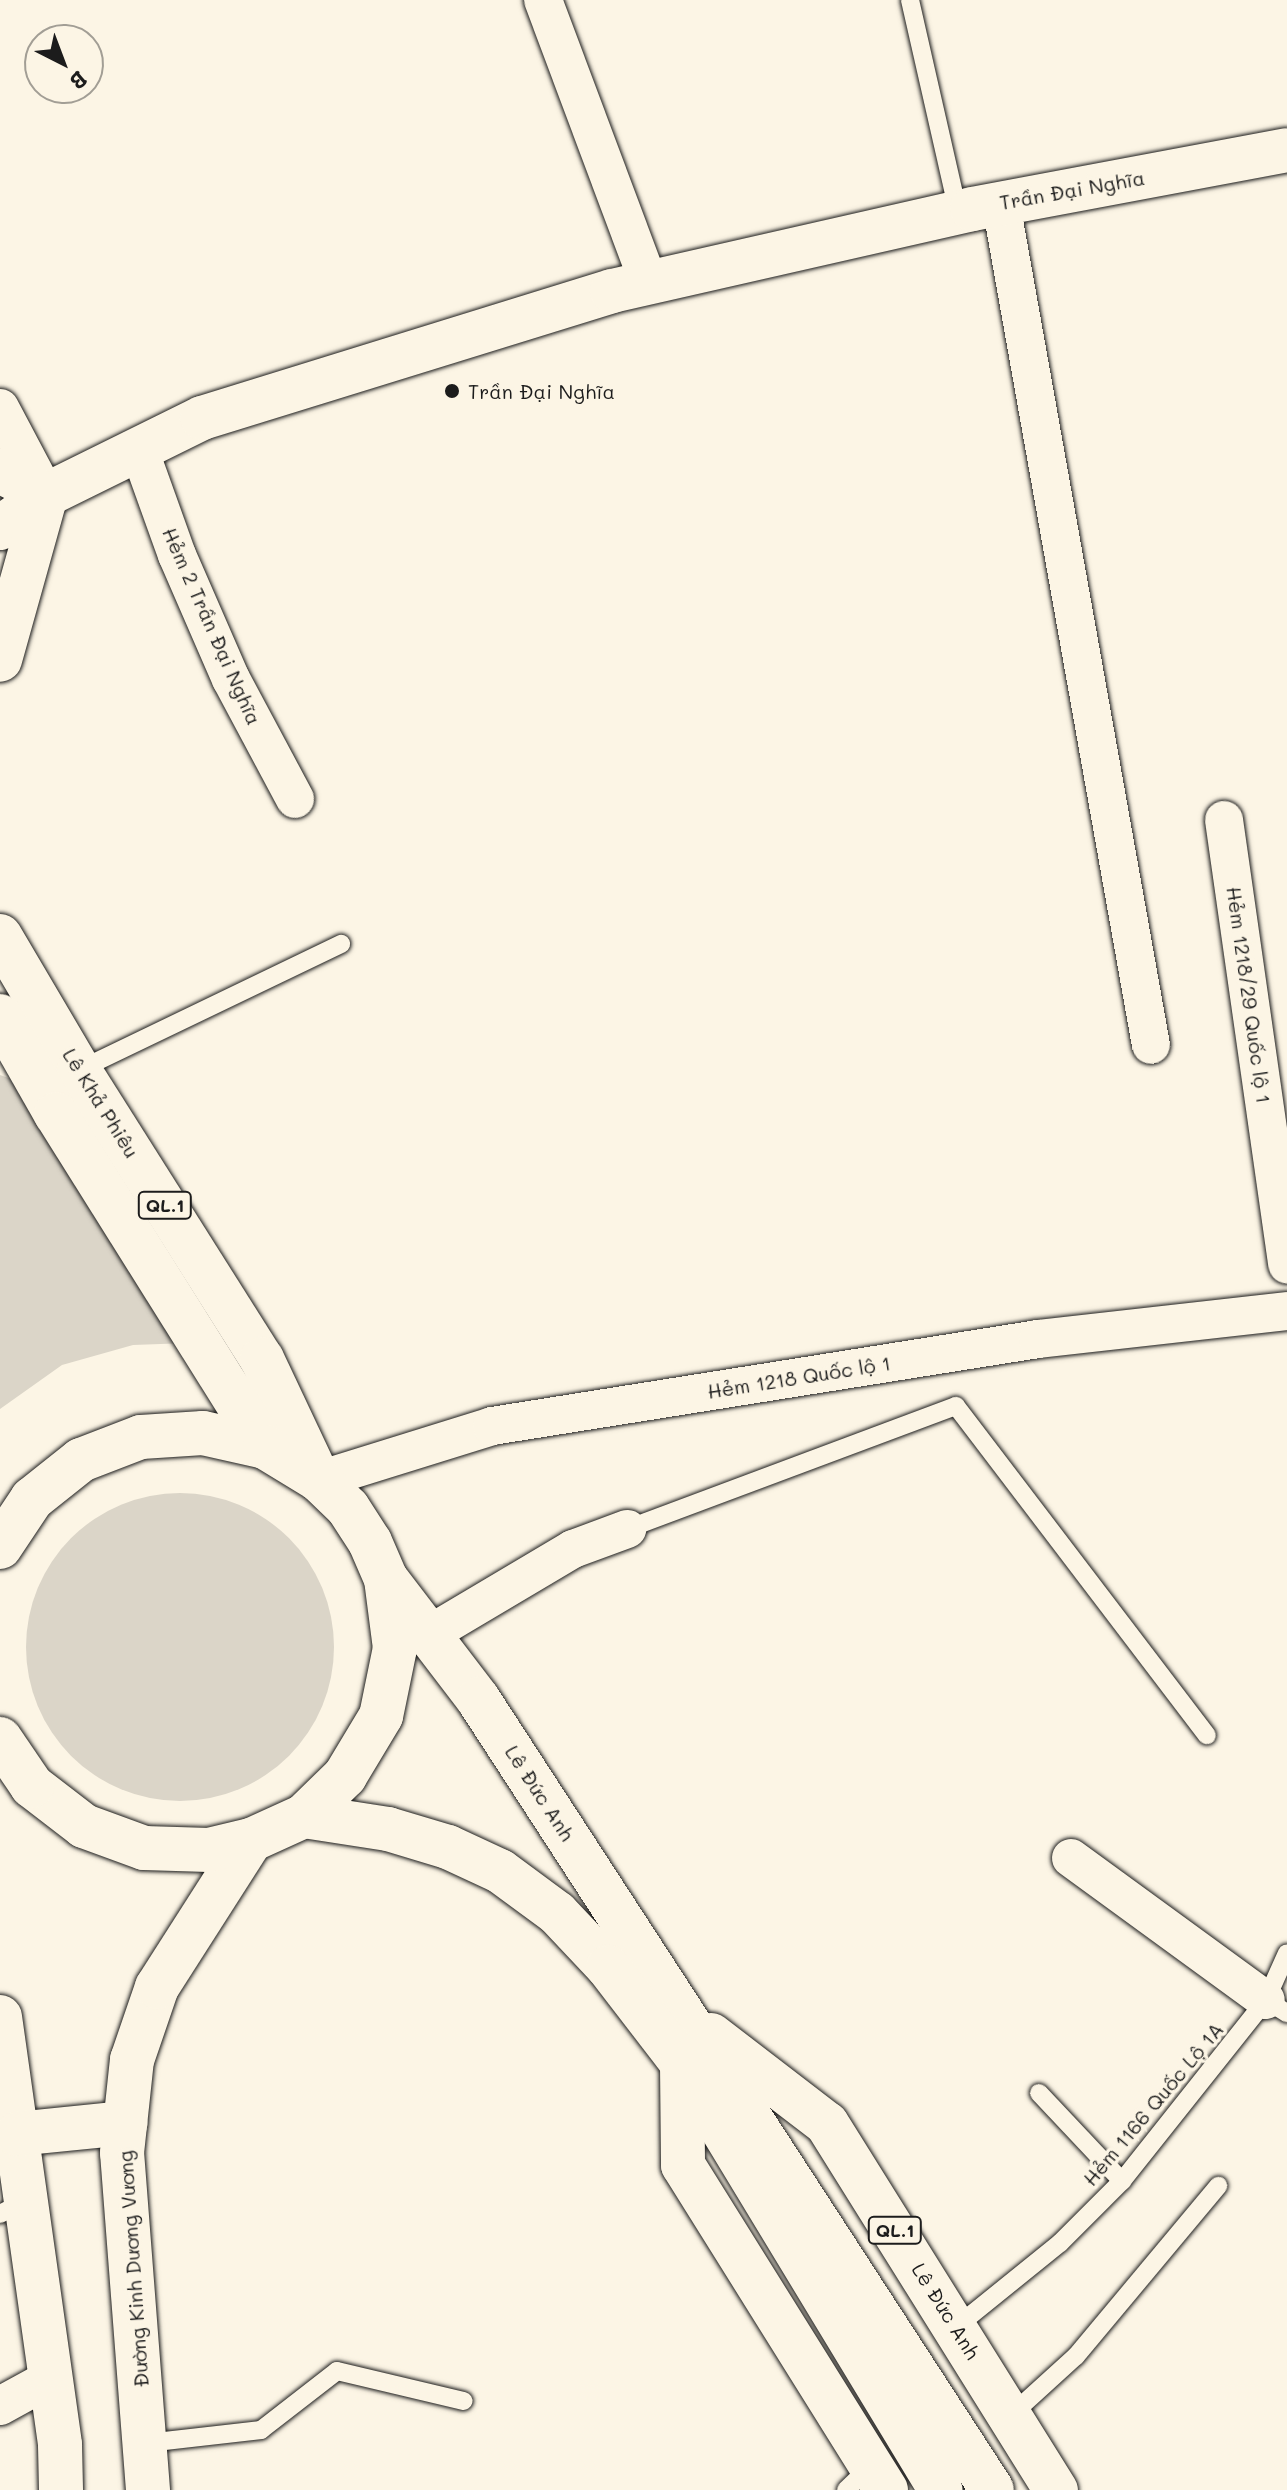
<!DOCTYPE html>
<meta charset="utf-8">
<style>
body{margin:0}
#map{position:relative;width:1287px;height:2490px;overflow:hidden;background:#fcf5e5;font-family:Mali,sans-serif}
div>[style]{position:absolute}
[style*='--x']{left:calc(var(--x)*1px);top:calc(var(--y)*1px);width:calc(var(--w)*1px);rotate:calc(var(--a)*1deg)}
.green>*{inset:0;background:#dbd5c8}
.round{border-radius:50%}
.roads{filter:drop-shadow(0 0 2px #1c1c1c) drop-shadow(0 0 2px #1c1c1c)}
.service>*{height:18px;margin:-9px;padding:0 9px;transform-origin:9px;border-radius:9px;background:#fcf5e5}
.minor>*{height:38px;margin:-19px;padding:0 19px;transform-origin:19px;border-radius:19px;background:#fcf5e5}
.secondary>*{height:44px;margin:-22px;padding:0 22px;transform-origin:22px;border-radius:22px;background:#fcf5e5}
.primary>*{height:44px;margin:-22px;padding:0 22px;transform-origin:22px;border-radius:22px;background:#fcf5e5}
.trunk>*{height:44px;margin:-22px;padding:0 22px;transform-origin:22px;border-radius:22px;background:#fcf5e5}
.dots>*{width:22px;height:22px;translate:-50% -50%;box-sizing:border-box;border:4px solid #fcf5e5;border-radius:50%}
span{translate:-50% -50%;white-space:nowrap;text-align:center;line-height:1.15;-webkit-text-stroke:7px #fcf5e5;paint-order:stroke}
.shield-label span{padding:2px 6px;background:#fcf5e5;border:2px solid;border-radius:6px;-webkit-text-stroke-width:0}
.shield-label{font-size:18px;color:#1c1c1c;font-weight:700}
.street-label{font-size:20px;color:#1c1c1c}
.poi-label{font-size:20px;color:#1c1c1c}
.left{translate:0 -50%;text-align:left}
.north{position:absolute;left:24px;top:24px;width:80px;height:80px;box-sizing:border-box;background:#fcf5e5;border:2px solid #a29e95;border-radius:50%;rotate:138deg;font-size:22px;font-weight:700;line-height:32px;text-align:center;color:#1c1c1c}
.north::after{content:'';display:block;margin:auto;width:28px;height:36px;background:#1c1c1c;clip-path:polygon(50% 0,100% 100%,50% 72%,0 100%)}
</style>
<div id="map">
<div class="green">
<i style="clip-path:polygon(0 1075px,17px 1081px,188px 1343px,133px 1345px,62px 1365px,0 1409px)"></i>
<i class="round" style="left:26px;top:1493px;width:308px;height:308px"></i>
</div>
<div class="roads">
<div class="service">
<i style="--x:910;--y:0;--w:217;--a:77.2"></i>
<i style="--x:79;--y:1070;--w:291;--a:-25.7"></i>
<i style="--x:627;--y:1529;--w:351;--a:-20.5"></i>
<i style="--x:956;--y:1406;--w:414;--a:52.7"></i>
<i style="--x:1266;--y:2000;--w:25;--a:32"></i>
<i style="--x:1039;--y:2093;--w:121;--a:46.7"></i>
<i style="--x:0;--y:2214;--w:29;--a:-27"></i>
<i style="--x:956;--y:2327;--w:134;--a:-38.9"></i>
<i style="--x:1060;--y:2243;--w:88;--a:-45"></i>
<i style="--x:1122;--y:2181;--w:231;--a:-51.5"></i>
<i style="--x:1266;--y:2000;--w:51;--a:-65.9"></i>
<i style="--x:1010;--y:2416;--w:89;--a:-42.3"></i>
<i style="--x:1076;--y:2356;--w:222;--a:-50.1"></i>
<i style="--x:147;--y:2443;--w:115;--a:-6.5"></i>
<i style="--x:261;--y:2430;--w:96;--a:-37.8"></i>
<i style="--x:337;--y:2371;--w:130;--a:13.3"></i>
<i style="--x:846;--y:2490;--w:35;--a:-44"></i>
</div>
<div class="minor">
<i style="--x:543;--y:0;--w:302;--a:69.5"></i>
<i style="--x:1001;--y:204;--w:854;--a:79.89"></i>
<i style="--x:0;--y:408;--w:98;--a:62.1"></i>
<i style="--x:139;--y:449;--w:113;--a:70.3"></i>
<i style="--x:177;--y:555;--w:135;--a:66.5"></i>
<i style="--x:231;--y:679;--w:136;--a:61.9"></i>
<i style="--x:1224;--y:820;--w:449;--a:81.9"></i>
<i style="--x:319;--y:1480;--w:181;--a:-17.3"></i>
<i style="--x:492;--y:1426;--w:553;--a:-9.05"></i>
<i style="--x:1038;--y:1339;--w:251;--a:-6.4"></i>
<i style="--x:428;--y:1635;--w:169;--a:-30.7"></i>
<i style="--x:573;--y:1549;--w:58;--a:-20.3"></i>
<i style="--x:1071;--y:1858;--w:241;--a:36.1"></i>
<i style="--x:0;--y:2406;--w:58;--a:-28.8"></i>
</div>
<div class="secondary">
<i style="--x:0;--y:528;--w:57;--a:-35.7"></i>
<i style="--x:46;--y:495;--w:174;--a:-26.3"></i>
<i style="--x:202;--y:418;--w:429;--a:-17.2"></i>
<i style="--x:612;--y:291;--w:369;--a:-12.8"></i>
<i style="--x:972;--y:209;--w:320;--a:-10.6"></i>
</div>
<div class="primary">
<i style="--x:0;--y:2017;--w:432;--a:82"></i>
<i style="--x:60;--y:2445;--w:45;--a:88.7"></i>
<i style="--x:17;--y:2134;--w:109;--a:-5.8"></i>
<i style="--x:148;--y:2490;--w:338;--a:-94.4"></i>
<i style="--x:122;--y:2153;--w:94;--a:-83.9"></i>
<i style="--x:132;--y:2060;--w:77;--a:-71.1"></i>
<i style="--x:157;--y:1987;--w:174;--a:-57.4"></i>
</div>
<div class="trunk">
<i style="--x:0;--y:471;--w:52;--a:27.6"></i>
<i style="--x:46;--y:495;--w:171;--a:105.6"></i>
<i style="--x:0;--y:936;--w:156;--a:59.5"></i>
<i style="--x:79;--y:1070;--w:342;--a:57.7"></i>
<i style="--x:262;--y:1359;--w:134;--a:64.8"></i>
<i style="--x:0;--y:1016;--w:113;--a:60.3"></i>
<i style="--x:56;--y:1114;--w:393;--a:57.9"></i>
<i style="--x:0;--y:1547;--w:58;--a:-56.3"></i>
<i style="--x:32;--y:1499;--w:63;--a:-38.5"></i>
<i style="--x:81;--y:1460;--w:64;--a:-21"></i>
<i style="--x:141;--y:1437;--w:62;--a:-3.7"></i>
<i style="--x:203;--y:1433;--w:64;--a:12.7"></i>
<i style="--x:265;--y:1447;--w:63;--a:31.4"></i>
<i style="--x:319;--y:1480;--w:40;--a:44"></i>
<i style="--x:348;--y:1508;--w:40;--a:57.1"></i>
<i style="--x:370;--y:1542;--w:40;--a:66.6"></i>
<i style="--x:386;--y:1579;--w:70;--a:82.6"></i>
<i style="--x:395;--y:1648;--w:69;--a:101.6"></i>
<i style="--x:381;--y:1716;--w:70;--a:121"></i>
<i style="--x:345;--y:1776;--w:57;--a:135.7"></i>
<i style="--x:304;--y:1816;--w:58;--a:155.6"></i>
<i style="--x:251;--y:1840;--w:43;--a:166.6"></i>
<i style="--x:209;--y:1850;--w:65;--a:-178.2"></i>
<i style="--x:144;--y:1848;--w:64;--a:-159.9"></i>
<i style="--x:84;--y:1826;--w:66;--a:-142.4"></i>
<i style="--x:32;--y:1786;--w:57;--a:-124.2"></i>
<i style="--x:387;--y:1580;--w:150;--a:52.6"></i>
<i style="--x:478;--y:1699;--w:943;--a:56.98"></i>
<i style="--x:304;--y:1816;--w:85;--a:8.8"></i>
<i style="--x:388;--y:1829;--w:63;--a:16.7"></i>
<i style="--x:448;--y:1847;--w:57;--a:24.8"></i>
<i style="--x:500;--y:1871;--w:71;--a:36.4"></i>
<i style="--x:557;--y:1913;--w:74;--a:46.6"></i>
<i style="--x:608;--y:1967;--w:121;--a:52.4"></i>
<i style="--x:682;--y:2063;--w:499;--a:58.8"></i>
<i style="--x:711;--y:2035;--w:146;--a:37.5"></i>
<i style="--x:827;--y:2124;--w:432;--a:58"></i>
<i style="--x:682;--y:2065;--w:100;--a:89.4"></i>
<i style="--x:683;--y:2165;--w:383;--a:58"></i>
</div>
</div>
<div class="dots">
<i style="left:452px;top:391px;background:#1c1c1c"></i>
</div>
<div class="shield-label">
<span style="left:165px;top:1205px">QL.1</span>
<span style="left:895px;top:2230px">QL.1</span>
</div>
<div class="street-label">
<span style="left:1072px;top:190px;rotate:-10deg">Trần Đại Nghĩa</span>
<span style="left:212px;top:626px;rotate:66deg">Hẻm 2 Trần Đại Nghĩa</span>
<span style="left:1249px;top:995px;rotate:82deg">Hẻm 1218/29 Quốc lộ 1</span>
<span style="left:101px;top:1103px;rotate:58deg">Lê Khả Phiêu</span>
<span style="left:799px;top:1377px;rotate:-9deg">Hẻm 1218 Quốc lộ 1</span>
<span style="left:540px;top:1793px;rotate:57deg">Lê Đức Anh</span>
<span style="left:1153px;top:2104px;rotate:-50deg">Hẻm 1166 Quốc Lộ 1A</span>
<span style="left:133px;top:2269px;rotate:-94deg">Đường Kinh Dương Vương</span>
<span style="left:946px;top:2311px;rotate:58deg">Lê Đức Anh</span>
</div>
<div class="poi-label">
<span class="left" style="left:468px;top:391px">Trần Đại Nghĩa</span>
</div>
<div class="north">B</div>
</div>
